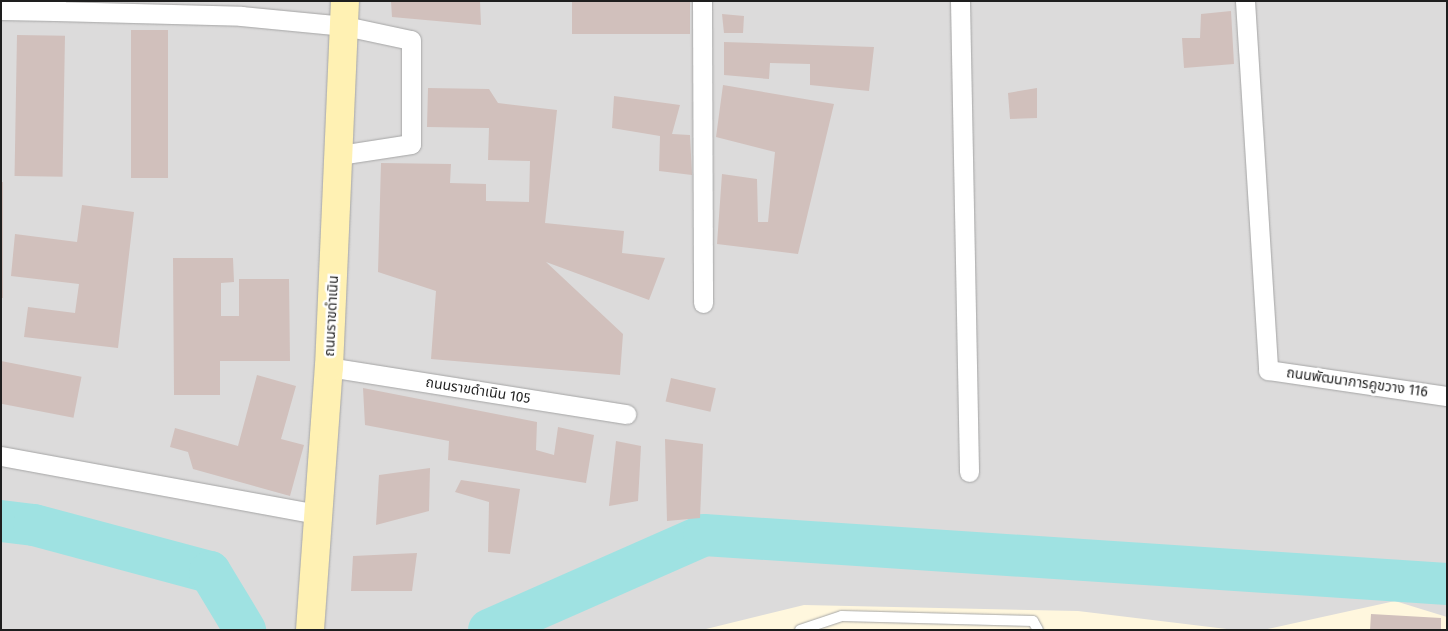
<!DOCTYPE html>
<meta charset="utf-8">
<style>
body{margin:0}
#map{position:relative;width:1448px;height:631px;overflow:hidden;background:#f0e9e3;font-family:"Fira Sans","Noto Sans Thai",sans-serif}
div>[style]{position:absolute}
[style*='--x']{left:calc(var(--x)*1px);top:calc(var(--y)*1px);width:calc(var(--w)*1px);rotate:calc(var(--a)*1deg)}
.residential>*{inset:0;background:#dcdbdb;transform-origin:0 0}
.education>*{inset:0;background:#fff7de}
.river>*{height:42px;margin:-21px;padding:0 21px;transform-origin:21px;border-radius:21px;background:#9fe2e2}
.building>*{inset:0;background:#d1c0bc;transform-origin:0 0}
.roads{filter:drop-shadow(0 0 1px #a5a5a5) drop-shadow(0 0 1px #a5a5a5)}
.service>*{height:10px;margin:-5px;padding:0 5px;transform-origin:5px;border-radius:5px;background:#fff}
.minor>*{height:19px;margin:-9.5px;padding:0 9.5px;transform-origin:9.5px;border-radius:9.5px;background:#fff}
.secondary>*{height:28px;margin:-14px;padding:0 14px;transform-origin:14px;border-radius:14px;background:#fff1b3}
span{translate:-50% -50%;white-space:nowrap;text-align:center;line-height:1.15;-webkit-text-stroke:5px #fff;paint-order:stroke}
.street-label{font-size:14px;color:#1e1e1e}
.frame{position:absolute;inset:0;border:2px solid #1e1e1e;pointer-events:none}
</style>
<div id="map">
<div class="residential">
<i style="left:1px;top:1px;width:1446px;height:629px"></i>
</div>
<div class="education">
<i style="clip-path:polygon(1395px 601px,1447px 617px,1447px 630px,1263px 630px)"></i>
<i style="clip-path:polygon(804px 605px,1078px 611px,1235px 630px,702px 630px)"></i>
</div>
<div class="river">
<i style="--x:1;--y:521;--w:33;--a:7"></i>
<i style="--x:34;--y:525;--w:182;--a:15"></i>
<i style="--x:210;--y:572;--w:68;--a:58.9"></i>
<i style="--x:489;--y:630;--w:235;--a:-23.8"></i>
<i style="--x:704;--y:535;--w:745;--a:3.77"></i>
</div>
<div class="building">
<i style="clip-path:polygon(391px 1px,480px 1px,481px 25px,392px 17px)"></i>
<i style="left:572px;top:1px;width:118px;height:33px"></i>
<i style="clip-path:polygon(1231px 11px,1234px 64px,1184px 68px,1182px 38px,1200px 38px,1201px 14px)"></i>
<i style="clip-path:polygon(722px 14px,744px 16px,743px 33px,724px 33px)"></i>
<i style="left:131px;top:30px;width:37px;height:148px"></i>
<i style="left:17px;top:35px;width:48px;height:141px;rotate:1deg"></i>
<i style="clip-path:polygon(724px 42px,874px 47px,869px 91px,810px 85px,810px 64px,770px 63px,769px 79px,724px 75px)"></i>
<i style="clip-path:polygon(723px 85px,834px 104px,798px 254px,717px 244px,722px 174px,757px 179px,758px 222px,768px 222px,775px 152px,716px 137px)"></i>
<i style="clip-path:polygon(428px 88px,489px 89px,498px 103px,557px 110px,545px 223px,624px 231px,622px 253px,665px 258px,649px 300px,546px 262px,623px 334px,620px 375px,431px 359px,436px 291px,378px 272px,381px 163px,451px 164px,450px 183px,486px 184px,486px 201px,529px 202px,530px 161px,488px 160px,489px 128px,427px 127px)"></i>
<i style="clip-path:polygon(1037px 88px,1037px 118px,1010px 119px,1008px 93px)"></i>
<i style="clip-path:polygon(614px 96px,680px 105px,672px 134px,690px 135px,692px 175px,659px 171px,660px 136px,612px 128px)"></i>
<i style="left:1px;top:182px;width:2px;height:116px"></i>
<i style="clip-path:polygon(82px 205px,134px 212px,118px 348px,24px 337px,28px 307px,75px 313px,79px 284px,11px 276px,15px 234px,77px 242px)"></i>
<i style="clip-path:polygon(173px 258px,233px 258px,234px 282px,221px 283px,221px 316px,239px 316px,239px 279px,289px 279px,290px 361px,220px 361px,220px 395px,174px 395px)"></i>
<i style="left:1px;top:361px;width:82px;height:42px;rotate:11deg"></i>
<i style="clip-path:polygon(257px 375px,296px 386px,281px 439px,304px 445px,290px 496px,193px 469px,188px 452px,170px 447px,175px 428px,238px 446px)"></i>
<i style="left:671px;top:378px;width:46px;height:24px;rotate:13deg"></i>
<i style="clip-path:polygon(363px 388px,537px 422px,536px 450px,554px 455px,558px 427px,594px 435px,586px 483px,448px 460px,449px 441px,365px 425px)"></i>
<i style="clip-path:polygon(665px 439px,703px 444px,700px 518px,667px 521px)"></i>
<i style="clip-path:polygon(616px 441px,641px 446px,638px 501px,609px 506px)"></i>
<i style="clip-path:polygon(430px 468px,429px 511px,376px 525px,379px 475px)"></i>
<i style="clip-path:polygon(461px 480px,520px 489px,510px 554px,488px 552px,489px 502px,455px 492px)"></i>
<i style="clip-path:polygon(417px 553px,412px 591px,351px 591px,353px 556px)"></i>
<i style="clip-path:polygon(1371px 614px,1441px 618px,1441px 630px,1370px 630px)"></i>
</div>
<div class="roads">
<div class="service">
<i style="--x:800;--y:630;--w:44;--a:-18.4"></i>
<i style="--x:842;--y:616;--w:191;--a:1.5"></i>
<i style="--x:1033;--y:621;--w:10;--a:61"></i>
</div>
<div class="minor">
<i style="--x:56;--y:1;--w:10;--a:96"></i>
<i style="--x:55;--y:11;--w:186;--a:1.5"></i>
<i style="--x:241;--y:16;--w:104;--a:5.5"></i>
<i style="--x:345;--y:26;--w:67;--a:12"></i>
<i style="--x:411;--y:40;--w:104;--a:90"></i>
<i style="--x:411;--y:144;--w:73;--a:171.3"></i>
<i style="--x:702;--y:1;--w:302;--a:89.8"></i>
<i style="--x:960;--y:1;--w:471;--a:88.9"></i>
<i style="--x:1245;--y:1;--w:370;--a:86.4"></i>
<i style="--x:1268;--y:370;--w:181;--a:8.3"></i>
<i style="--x:1;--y:10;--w:54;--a:1.1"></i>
<i style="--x:329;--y:367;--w:301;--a:9"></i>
<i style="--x:1;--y:456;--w:321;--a:10.4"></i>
</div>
<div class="secondary">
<i style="--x:310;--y:630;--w:264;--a:-85.9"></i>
<i style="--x:329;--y:367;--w:366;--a:-87.5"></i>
</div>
</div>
<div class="street-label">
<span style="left:332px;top:316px;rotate:-87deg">ถนนราขดำเนิน</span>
<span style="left:1357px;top:383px;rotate:8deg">ถนนพัฒนาการคูขวาง 116</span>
<span style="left:478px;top:391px;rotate:9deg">ถนนราขดำเนิน 105</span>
</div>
<div class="frame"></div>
</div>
